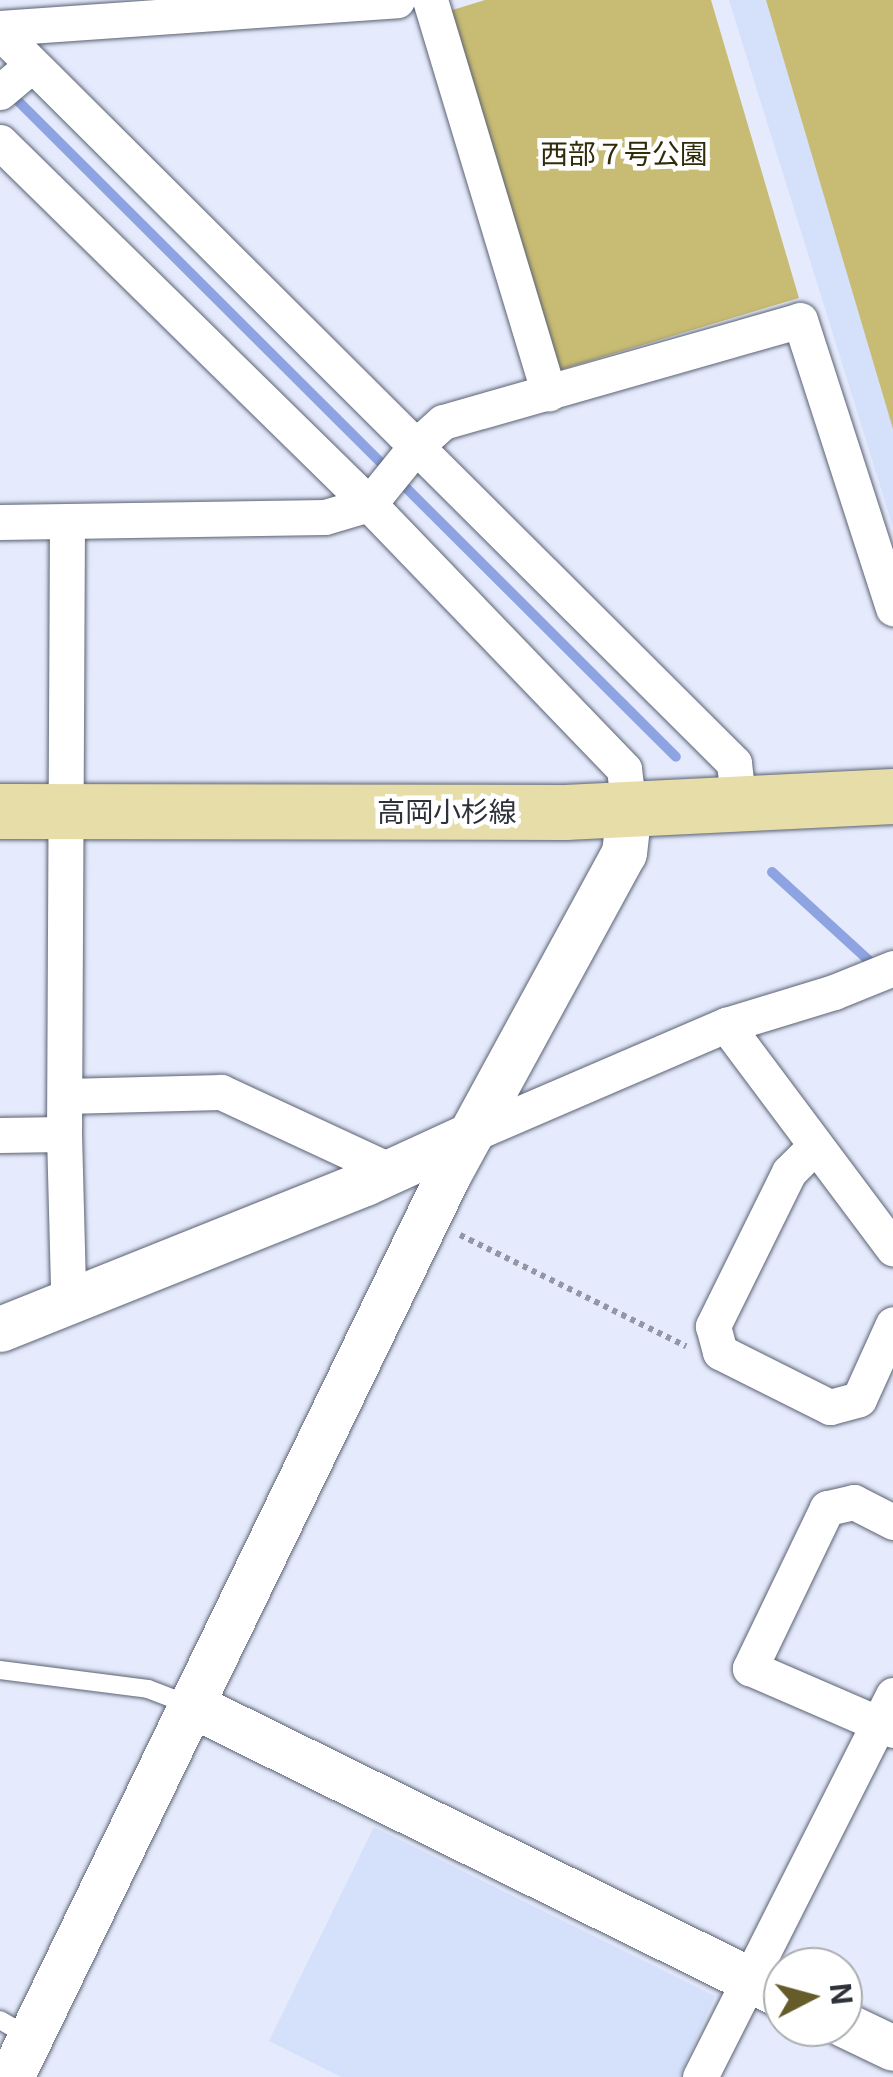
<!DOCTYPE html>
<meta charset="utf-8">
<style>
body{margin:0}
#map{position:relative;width:893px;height:2077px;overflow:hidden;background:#e5ebfc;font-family:Inter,"Noto Sans JP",sans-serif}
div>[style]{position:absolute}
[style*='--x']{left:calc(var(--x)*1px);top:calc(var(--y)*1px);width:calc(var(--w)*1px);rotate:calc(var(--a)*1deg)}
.built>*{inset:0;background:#d5e0fb}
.green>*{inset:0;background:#c8bb73}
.stream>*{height:10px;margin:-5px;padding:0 5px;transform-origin:5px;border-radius:5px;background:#8ea4e2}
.path>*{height:6px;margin-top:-3px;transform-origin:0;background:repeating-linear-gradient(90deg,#9297a3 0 5px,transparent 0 10px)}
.roads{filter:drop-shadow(0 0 2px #5b6273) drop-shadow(0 0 2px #5b6273)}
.service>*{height:18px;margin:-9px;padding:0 9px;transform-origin:9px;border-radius:9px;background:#fff}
.minor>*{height:35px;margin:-17.5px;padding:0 17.5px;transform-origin:17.5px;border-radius:17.5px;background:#fff}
.tertiary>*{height:45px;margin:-22.5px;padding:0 22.5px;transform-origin:22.5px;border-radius:22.5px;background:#fff}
.primary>*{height:55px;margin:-27.5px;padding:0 27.5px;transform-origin:27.5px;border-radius:27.5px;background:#e6dda9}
span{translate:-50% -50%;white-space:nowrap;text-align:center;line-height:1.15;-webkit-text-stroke:9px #fff;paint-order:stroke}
.park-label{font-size:28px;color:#302b09}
.street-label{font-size:28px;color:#2e3139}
.north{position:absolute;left:763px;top:1947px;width:100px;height:100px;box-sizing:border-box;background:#fff;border:2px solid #abadb0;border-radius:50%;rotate:84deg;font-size:28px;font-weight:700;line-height:40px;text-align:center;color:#2e3139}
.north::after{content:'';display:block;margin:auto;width:35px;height:45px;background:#655c29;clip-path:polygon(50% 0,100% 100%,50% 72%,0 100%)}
</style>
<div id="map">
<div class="built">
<i style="clip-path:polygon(729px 0,893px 0,893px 527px)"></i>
<i style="clip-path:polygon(374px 1827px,715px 1996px,679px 2077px,341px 2077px,269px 2041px)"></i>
</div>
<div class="green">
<i style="clip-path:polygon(485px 0,711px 0,799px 298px,556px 371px,449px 11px)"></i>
<i style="clip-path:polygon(766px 0,893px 0,893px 429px)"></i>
</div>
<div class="stream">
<i style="--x:8;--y:91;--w:943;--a:44.91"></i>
<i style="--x:772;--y:872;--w:139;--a:42.4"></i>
</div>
<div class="path">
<i style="--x:460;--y:1235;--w:252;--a:26.2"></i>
</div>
<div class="roads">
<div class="service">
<i style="--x:0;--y:1670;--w:149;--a:7.3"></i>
<i style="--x:148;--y:1689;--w:45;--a:20.9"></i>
<i style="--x:0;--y:2020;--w:34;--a:30"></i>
</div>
<div class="minor">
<i style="--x:430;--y:0;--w:411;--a:73.2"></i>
<i style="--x:0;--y:28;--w:398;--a:-4"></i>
<i style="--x:0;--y:32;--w:1036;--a:44.88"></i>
<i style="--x:734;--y:763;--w:43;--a:83.4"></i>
<i style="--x:0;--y:92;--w:42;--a:-40.2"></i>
<i style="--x:0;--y:142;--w:517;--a:44.45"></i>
<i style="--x:369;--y:504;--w:368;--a:46.1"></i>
<i style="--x:624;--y:769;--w:40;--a:82.9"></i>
<i style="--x:0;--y:522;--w:325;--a:-0.9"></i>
<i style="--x:325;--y:517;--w:46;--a:-16.5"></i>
<i style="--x:369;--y:504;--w:75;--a:-51"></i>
<i style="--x:416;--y:446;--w:36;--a:-42"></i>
<i style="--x:443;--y:422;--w:371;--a:-15.9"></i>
<i style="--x:800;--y:320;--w:303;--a:72.1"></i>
<i style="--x:67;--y:522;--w:612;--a:90.28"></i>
<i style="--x:64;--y:1134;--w:151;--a:88.5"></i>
<i style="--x:68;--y:1285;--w:15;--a:70"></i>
<i style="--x:726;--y:1025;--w:279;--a:53.2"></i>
<i style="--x:65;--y:1096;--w:156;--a:-1.5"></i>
<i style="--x:221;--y:1092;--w:187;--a:24.9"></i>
<i style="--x:0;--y:1135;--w:64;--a:-0.9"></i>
<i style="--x:470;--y:1135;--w:279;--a:-23.3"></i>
<i style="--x:726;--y:1025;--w:113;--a:-17"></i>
<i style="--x:834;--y:992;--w:64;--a:-22.1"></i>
<i style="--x:815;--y:1146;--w:37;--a:135"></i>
<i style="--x:789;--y:1172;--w:172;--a:116.3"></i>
<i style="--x:713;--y:1326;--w:27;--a:75"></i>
<i style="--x:720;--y:1352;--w:123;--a:26.6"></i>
<i style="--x:830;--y:1407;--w:30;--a:-15"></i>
<i style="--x:859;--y:1399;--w:82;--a:-65.6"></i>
<i style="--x:893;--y:1522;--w:44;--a:-152.9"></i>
<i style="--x:854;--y:1502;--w:28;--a:167"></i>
<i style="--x:827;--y:1508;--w:178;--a:115.7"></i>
<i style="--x:750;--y:1668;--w:156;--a:23.4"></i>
<i style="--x:700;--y:2077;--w:428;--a:-63.2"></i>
</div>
<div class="tertiary">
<i style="--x:0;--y:1329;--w:393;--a:-21.8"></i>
<i style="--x:365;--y:1183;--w:115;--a:-24.6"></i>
<i style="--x:194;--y:1706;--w:657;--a:26.21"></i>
<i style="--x:843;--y:2024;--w:55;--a:25.6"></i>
<i style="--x:11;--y:2077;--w:1000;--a:-64.15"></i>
<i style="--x:447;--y:1177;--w:369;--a:-61.4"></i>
<i style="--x:624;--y:853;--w:44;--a:-83.5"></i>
</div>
<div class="primary">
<i style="--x:0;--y:811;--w:565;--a:0.1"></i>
<i style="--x:565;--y:812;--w:328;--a:-2.8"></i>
</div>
</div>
<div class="park-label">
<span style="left:624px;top:154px">西部７号公園</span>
</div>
<div class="street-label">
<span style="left:447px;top:812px">高岡小杉線</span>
</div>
<div class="north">N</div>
</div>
